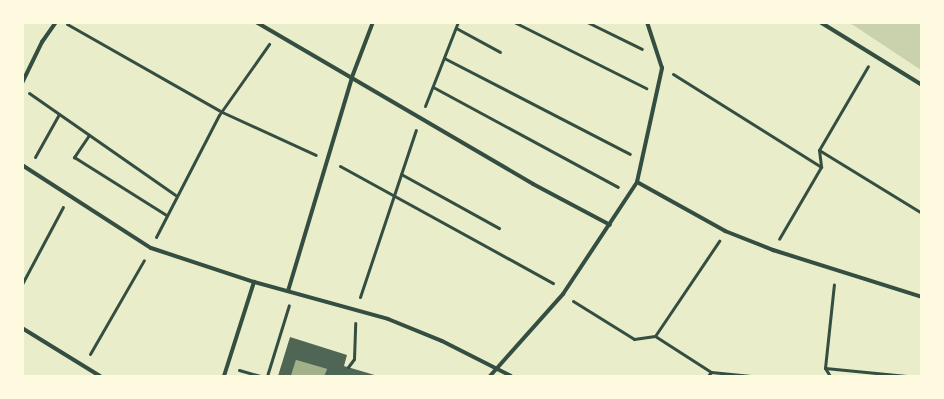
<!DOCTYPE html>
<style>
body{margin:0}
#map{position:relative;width:944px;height:399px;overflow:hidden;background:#e9edc9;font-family:Poppins,sans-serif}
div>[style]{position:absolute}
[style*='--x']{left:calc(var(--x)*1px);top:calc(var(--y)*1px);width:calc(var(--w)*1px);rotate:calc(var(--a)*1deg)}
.green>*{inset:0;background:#cad2ad}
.water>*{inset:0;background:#a3b18a}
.building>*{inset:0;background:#4f6655}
.path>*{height:3px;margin:-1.5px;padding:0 1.5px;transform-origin:1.5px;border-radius:1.5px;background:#344e41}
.service>*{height:4px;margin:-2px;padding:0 2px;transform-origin:2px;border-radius:2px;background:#344e41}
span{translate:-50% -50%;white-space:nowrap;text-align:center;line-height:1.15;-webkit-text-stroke:5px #fefae0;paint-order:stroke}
.frame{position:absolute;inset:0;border:24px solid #fefae0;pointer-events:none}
</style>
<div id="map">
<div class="green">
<i style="clip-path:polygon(848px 23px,921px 23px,921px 70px,853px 25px)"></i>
</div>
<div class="water">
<i style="clip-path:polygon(296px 360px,327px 369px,324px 376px,291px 376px)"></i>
</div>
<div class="building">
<i style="clip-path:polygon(290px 337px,347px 355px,344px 366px,378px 376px,324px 376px,327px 369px,296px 360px,291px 376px,278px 376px)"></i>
</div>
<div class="path">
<i style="--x:514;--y:22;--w:148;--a:26.6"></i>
<i style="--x:587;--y:22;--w:61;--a:26.1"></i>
<i style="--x:67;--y:24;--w:178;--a:29.6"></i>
<i style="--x:222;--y:112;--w:103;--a:24.6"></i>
<i style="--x:456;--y:28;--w:50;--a:28.6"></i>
<i style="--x:444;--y:58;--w:209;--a:27.3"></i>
<i style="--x:673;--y:74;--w:175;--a:32.1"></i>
<i style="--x:821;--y:167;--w:83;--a:120.3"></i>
<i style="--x:433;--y:87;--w:210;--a:28.4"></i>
<i style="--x:29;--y:93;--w:178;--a:34.9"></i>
<i style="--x:425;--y:106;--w:90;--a:-68.6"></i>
<i style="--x:89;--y:135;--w:27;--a:124"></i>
<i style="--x:74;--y:157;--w:109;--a:32.2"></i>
<i style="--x:819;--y:150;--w:121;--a:31.5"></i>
<i style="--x:35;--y:157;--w:49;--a:-60.8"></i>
<i style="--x:340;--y:166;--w:243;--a:28.8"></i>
<i style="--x:821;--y:166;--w:16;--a:-97"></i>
<i style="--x:819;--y:150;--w:97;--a:-59.7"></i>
<i style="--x:401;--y:174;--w:112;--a:28.9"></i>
<i style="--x:156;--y:237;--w:137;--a:-62.7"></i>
<i style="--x:219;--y:115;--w:87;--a:-54.8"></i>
<i style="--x:22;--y:284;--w:87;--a:-62"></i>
<i style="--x:360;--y:297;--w:176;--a:-71.5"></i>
<i style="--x:573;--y:301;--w:72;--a:31.9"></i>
<i style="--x:634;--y:339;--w:21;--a:-8"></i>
<i style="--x:655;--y:336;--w:67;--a:32.7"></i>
<i style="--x:711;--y:372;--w:5;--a:127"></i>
<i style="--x:655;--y:336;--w:115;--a:-56"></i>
<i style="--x:90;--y:354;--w:108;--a:-60.1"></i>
<i style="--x:348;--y:367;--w:10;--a:-53"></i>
<i style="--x:354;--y:359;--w:36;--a:-88"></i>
<i style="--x:825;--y:368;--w:82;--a:5.6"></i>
<i style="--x:239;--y:370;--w:22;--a:16"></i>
<i style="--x:711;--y:372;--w:40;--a:5.7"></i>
<i style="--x:267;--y:376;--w:74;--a:-72.8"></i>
<i style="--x:830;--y:376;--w:9;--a:-122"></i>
<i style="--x:825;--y:368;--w:84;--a:-83.9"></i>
</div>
<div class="service">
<i style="--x:256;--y:22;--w:321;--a:30.3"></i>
<i style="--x:533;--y:184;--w:87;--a:28"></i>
<i style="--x:820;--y:22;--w:120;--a:31.7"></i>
<i style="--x:22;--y:83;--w:46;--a:-64"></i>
<i style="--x:42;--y:42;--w:24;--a:-55"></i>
<i style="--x:22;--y:165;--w:153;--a:32.8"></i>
<i style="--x:151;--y:248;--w:108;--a:18.3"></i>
<i style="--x:254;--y:282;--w:139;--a:15.4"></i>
<i style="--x:388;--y:319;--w:58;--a:22.2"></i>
<i style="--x:442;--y:341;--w:77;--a:26.9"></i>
<i style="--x:637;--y:182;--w:101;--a:29.1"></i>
<i style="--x:725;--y:231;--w:52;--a:21.6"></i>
<i style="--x:773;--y:250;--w:156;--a:17.5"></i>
<i style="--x:288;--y:291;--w:223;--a:-73.3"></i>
<i style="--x:352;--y:77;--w:59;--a:-69.1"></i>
<i style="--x:22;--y:328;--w:92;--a:31.6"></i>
<i style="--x:224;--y:376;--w:99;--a:-72.3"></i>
<i style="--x:490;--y:376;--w:110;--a:-48.3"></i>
<i style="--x:563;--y:294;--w:134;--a:-56.5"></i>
<i style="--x:637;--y:182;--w:117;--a:-77.6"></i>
<i style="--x:662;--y:68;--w:48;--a:-108.1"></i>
</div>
<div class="frame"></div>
</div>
